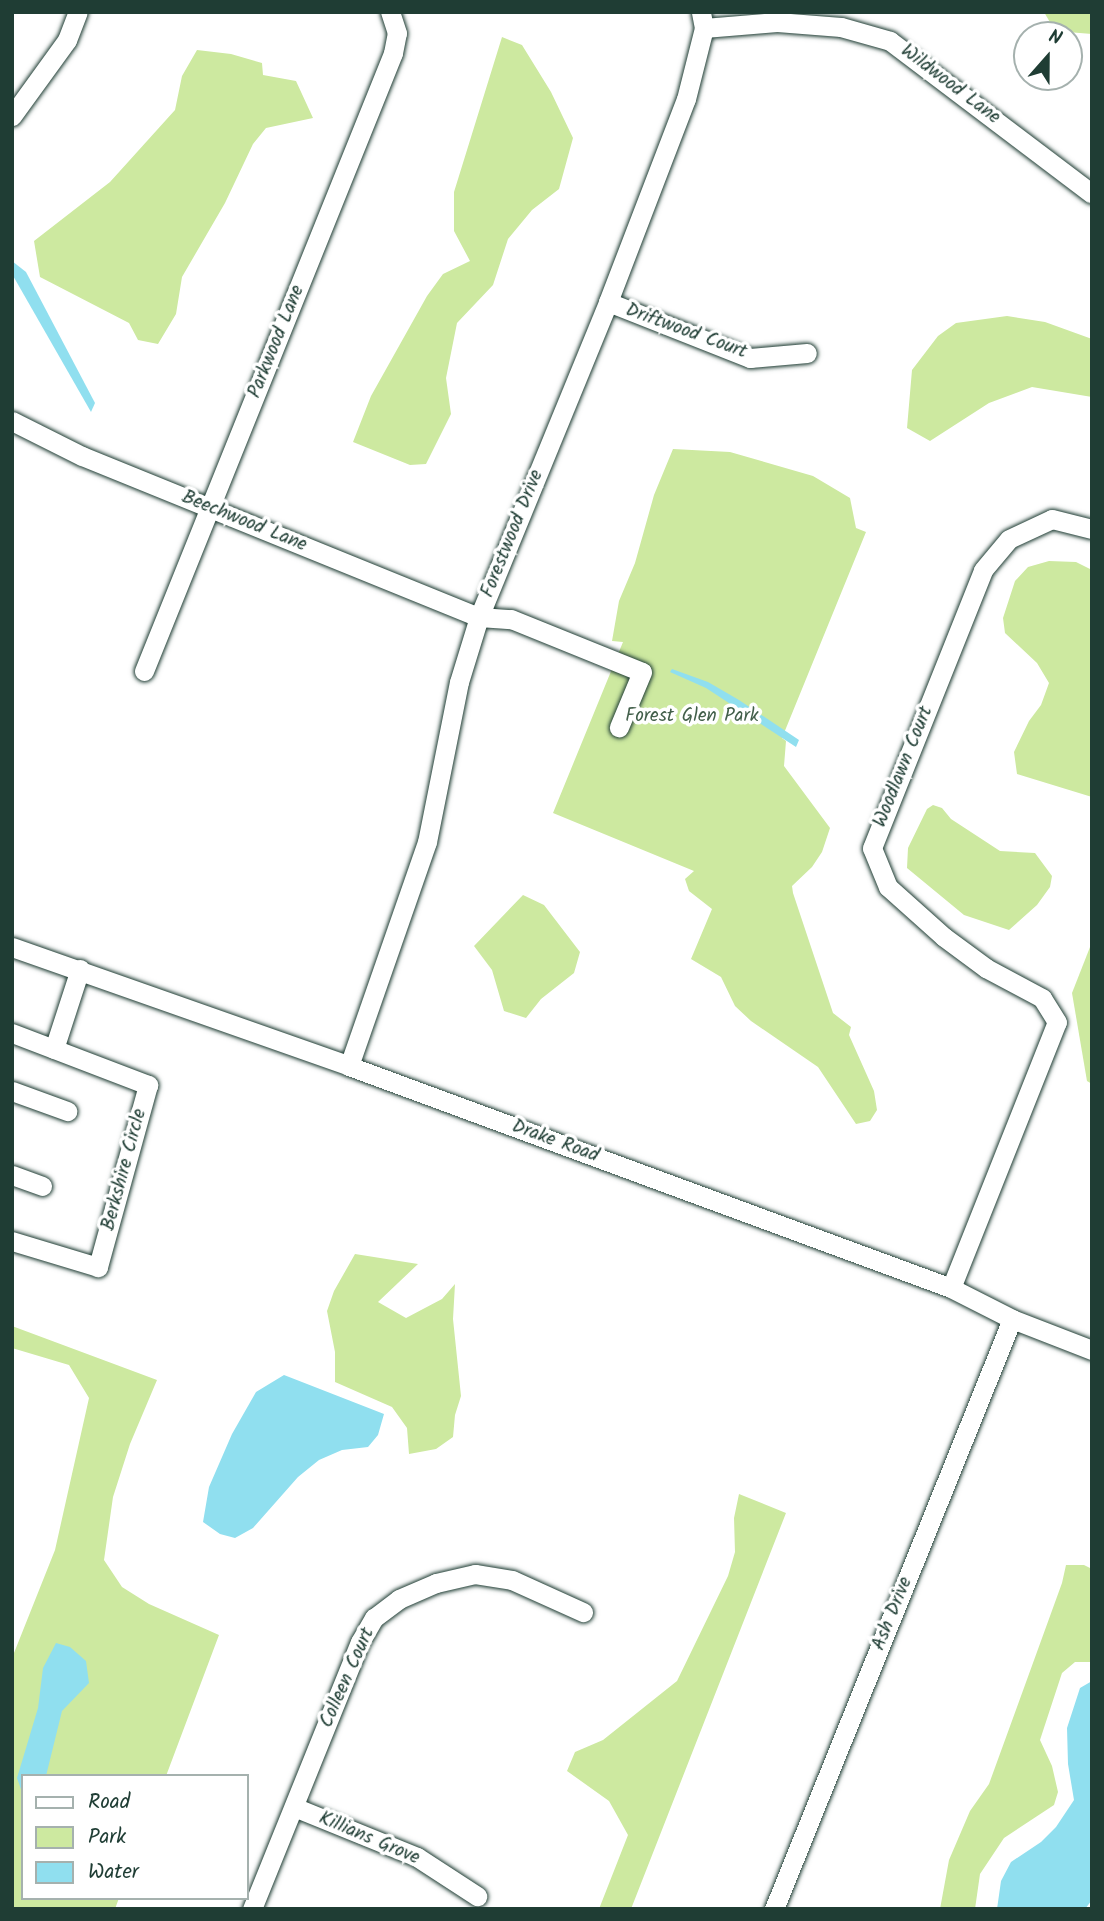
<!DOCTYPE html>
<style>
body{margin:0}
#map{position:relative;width:1104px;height:1921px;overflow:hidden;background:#fff;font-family:Kalam,sans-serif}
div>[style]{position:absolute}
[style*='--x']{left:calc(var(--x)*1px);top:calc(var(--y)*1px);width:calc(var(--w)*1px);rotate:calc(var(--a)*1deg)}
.green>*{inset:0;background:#cde9a0}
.water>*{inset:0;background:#90dfef}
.roads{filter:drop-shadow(0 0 2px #1f3d34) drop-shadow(0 0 2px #1f3d34)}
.minor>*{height:19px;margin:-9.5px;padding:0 9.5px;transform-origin:9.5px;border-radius:9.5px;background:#fff}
span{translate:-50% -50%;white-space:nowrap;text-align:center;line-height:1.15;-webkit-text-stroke:7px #fff;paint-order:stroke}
.street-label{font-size:19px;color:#1f3d34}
.park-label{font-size:19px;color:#425f4a}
.frame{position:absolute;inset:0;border:14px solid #1f3d34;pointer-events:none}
.legend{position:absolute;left:21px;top:1774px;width:228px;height:126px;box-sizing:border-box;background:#fff;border:2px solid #a5b1ae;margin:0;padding:9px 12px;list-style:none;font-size:21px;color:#1f3d34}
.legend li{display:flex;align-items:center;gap:14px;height:35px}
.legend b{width:35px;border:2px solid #a5b1ae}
.north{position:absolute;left:1013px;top:21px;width:70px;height:70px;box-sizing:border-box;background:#fff;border:2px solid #a5b1ae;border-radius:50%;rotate:21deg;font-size:19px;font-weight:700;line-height:28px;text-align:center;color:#1f3d34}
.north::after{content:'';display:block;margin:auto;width:24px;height:32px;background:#1f3d34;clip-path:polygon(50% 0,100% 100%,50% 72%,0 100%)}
</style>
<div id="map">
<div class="green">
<i style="clip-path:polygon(1044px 12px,1092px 12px,1092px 34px,1055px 31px)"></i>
<i style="clip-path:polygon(502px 37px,522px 45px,551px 92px,573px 138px,559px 189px,532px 210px,508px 239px,493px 285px,457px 323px,446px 378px,451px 414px,426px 464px,410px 465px,353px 442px,371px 396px,427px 296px,443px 274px,470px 261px,454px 231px,454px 192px)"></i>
<i style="clip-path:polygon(197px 50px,231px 54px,262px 63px,263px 75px,296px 81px,313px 118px,266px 128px,253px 144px,225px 203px,182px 277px,176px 314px,158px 344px,138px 340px,129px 323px,40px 277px,34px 241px,110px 182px,175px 110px,182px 76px)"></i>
<i style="clip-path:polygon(1007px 316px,1045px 322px,1092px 339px,1092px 397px,1032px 387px,989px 403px,930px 441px,907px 428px,912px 370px,938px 336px,956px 323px)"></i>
<i style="clip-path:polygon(673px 449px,730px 452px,813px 476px,850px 498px,856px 528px,866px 532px,782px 738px,786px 741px,784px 766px,830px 828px,822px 852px,812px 867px,792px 886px,793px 893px,833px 1013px,851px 1027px,849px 1035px,874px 1091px,877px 1110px,870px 1121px,856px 1124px,818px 1067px,751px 1021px,735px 1006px,721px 977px,691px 959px,712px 909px,689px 891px,685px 879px,694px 871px,553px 813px,623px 642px,612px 641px,619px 601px,635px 563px,654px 495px)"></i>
<i style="clip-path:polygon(1049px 561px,1076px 562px,1092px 570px,1092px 797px,1017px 774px,1014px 752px,1029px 721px,1041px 705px,1049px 683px,1037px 663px,1005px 633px,1003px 618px,1015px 581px,1028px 567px)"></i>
<i style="clip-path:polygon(933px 805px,942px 808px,951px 819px,1000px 851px,1035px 853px,1052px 876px,1050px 887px,1037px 905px,1009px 930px,964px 915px,907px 868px,908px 848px,927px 809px)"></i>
<i style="clip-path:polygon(523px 895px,544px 905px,580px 952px,574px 973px,541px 999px,526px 1018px,504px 1011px,492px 970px,474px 946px)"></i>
<i style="clip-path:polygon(1092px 942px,1092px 1084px,1087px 1081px,1072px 993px)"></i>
<i style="clip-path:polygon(355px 1254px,418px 1264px,378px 1302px,406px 1318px,442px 1299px,455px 1284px,453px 1319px,461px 1396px,455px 1415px,453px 1437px,436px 1449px,409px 1454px,407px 1428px,392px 1407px,335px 1382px,335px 1352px,327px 1311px,334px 1291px)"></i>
<i style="clip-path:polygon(12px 1326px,157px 1380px,130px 1444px,113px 1497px,104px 1560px,122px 1587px,149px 1604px,219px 1635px,166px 1776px,23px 1776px,23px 1898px,119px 1898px,115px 1909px,12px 1909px,12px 1658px,55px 1550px,89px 1398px,69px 1365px,12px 1348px)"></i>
<i style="clip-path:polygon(739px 1494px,786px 1513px,631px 1909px,599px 1909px,628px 1835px,609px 1801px,567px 1771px,575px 1752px,603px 1740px,677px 1681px,728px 1576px,735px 1552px,734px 1518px)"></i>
<i style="clip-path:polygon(1066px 1565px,1084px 1565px,1092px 1569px,1092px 1662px,1075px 1662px,1062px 1673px,1040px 1740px,1052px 1766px,1058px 1792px,1054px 1805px,1004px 1838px,980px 1874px,975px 1909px,940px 1909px,949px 1860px,970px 1811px,989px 1784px,1062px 1583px)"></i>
</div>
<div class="water">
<i style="clip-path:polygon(12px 261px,26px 272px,95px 403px,91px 412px,12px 274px)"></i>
<i style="clip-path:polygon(672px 669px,708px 682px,739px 700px,799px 740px,796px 747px,706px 688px,670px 672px)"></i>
<i style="clip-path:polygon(284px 1375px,384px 1414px,378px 1435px,368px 1447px,342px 1450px,319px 1460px,298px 1477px,253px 1528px,235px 1538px,220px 1534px,203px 1522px,209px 1487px,232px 1434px,256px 1392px)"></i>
<i style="clip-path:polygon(56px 1643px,70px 1647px,86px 1661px,89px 1683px,62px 1711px,46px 1776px,23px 1776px,23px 1795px,17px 1778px,38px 1708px,43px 1668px)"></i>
<i style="clip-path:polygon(1092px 1681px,1092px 1900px,1085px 1909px,997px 1909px,1001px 1881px,1011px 1862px,1041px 1842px,1056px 1827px,1074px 1800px,1068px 1764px,1067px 1728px,1080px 1688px)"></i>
</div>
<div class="roads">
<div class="minor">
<i style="--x:704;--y:28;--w:73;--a:-4.7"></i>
<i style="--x:777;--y:22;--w:64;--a:4.5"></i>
<i style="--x:841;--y:27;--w:51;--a:15.9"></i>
<i style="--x:890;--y:41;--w:253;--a:37.1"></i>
<i style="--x:12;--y:116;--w:94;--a:-54.1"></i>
<i style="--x:67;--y:40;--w:30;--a:-69"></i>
<i style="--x:608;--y:302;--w:153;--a:21.5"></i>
<i style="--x:750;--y:358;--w:57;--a:-5"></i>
<i style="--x:12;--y:421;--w:78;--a:26.6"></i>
<i style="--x:82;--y:456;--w:428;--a:22.1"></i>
<i style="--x:479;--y:617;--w:32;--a:4"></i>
<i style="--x:511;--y:619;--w:141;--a:22"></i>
<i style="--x:642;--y:672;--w:60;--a:112.7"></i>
<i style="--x:144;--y:671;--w:666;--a:-68.05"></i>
<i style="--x:393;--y:53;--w:20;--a:-79"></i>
<i style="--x:397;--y:33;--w:22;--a:-108"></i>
<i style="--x:12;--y:947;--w:357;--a:19.4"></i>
<i style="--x:349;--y:1066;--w:642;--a:20.24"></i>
<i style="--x:951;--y:1288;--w:68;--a:26.9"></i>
<i style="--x:1012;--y:1319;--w:86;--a:21.2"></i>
<i style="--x:12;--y:1033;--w:146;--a:20.9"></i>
<i style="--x:148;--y:1085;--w:189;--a:105.4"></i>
<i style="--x:98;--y:1267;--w:90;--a:-163.2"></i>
<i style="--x:54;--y:1049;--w:84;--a:-72"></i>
<i style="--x:349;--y:1066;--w:237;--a:-70.8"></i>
<i style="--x:427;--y:842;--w:163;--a:-78.7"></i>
<i style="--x:459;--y:682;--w:68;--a:-72.9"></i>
<i style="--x:479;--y:617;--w:340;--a:-67.7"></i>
<i style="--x:608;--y:302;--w:217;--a:-69"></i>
<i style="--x:686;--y:99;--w:73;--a:-75.8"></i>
<i style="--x:704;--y:28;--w:16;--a:-101"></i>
<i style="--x:12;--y:1091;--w:59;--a:20"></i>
<i style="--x:12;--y:1175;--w:32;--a:20"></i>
<i style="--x:951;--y:1288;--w:286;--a:-68.3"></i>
<i style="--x:1057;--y:1022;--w:28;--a:-122"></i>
<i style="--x:1042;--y:998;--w:64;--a:-151.8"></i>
<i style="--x:986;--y:968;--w:52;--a:-143.6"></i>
<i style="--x:944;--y:937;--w:75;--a:-138.2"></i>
<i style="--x:888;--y:887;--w:42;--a:-112.3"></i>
<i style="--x:872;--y:848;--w:299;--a:-68.2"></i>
<i style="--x:983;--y:570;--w:40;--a:-50"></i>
<i style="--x:1009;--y:539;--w:47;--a:-24.9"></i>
<i style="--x:1052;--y:519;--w:41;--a:14"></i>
<i style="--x:294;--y:1807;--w:133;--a:22.1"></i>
<i style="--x:417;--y:1857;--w:72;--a:33"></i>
<i style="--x:252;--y:1909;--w:288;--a:-68"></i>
<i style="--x:360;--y:1642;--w:28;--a:-60"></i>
<i style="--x:374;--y:1618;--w:31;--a:-37"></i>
<i style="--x:399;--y:1599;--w:40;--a:-23.4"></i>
<i style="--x:436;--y:1583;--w:40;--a:-13"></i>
<i style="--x:475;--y:1574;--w:37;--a:9"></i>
<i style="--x:512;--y:1580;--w:78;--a:24.3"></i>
<i style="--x:774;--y:1909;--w:636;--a:-68.03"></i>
</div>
</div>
<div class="street-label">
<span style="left:950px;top:85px;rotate:37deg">Wildwood Lane</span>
<span style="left:686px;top:332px;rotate:20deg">Driftwood Court</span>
<span style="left:277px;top:342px;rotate:-68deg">Parkwood Lane</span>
<span style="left:244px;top:522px;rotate:22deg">Beechwood Lane</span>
<span style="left:513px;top:534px;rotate:-68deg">Forestwood Drive</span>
<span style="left:904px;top:767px;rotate:-68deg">Woodlawn Court</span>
<span style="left:555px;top:1142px;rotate:20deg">Drake Road</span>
<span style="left:125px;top:1170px;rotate:-75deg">Berkshire Circle</span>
<span style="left:893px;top:1614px;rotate:-68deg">Ash Drive</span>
<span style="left:348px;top:1678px;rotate:-66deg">Colleen Court</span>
<span style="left:369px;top:1839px;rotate:23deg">Killians Grove</span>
</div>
<div class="park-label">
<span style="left:692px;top:717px">Forest Glen Park</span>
</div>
<div class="frame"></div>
<ul class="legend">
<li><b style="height:9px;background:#fff"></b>Road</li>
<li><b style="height:19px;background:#cde9a0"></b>Park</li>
<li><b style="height:19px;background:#90dfef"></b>Water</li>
</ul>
<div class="north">N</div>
</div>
